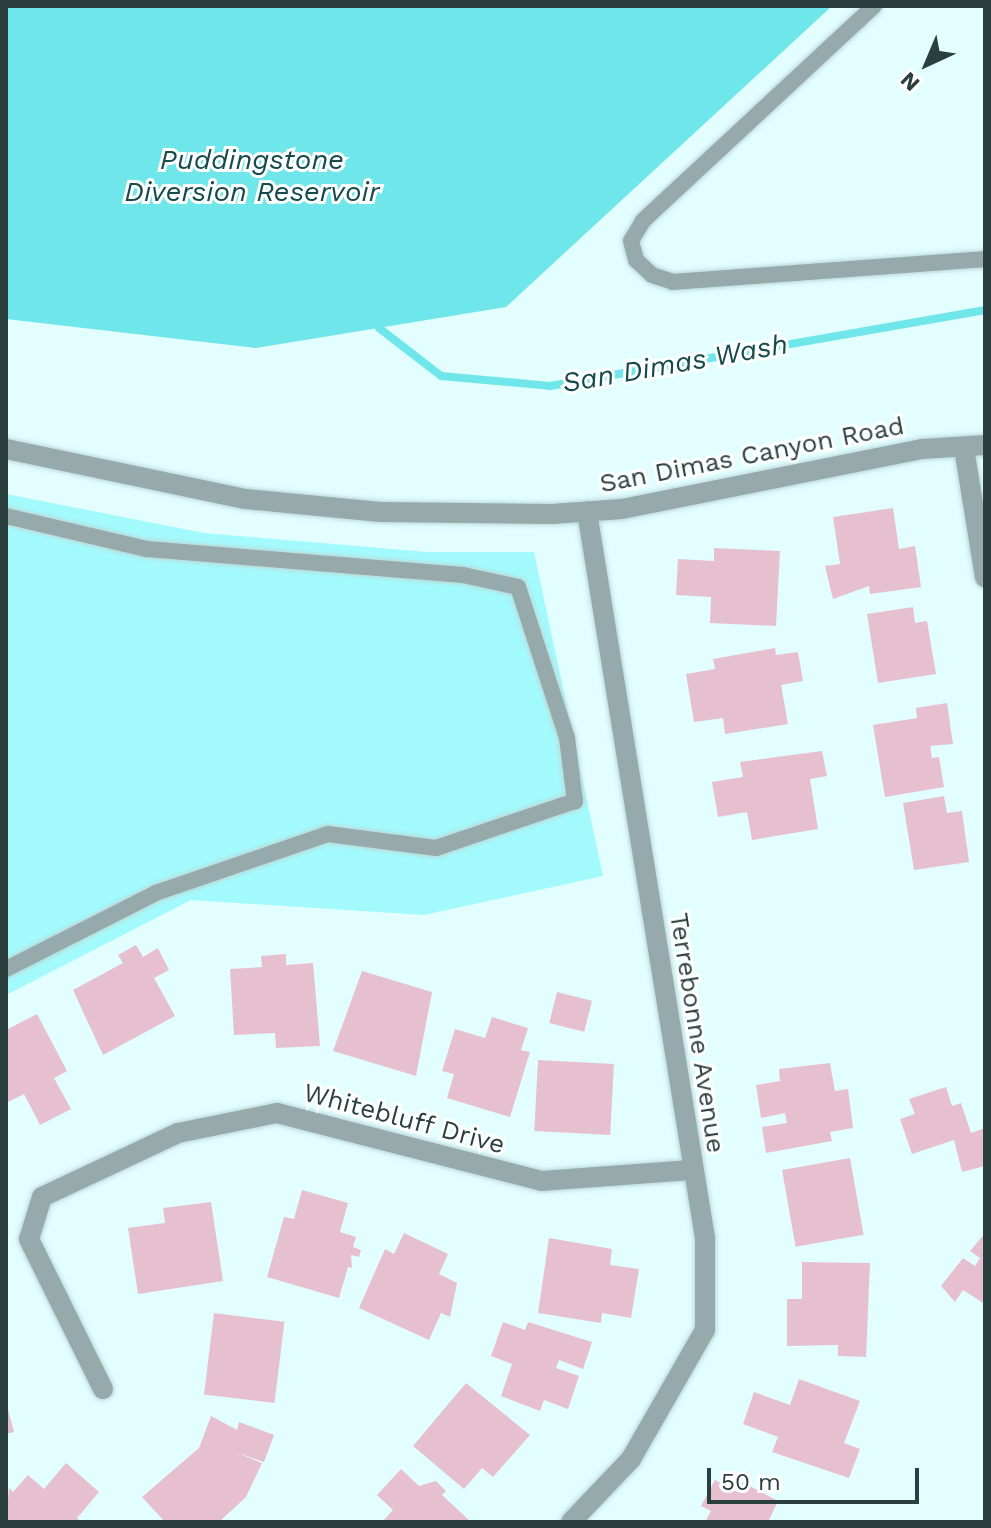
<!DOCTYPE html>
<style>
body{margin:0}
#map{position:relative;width:991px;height:1528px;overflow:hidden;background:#e2fefe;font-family:"Work Sans",sans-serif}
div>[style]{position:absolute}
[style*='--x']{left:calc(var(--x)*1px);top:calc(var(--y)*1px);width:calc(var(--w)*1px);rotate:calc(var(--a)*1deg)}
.green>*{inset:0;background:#a3fafd}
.water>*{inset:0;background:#6fe6e9}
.stream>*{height:8px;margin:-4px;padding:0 4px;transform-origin:4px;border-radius:4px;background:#6fe6e9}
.building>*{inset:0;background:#e6c0cf;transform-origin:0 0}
.roads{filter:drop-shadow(0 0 2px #bed8d8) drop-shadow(0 0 2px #bed8d8)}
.service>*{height:16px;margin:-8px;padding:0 8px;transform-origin:8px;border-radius:8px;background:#97aaab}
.minor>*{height:20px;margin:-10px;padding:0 10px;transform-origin:10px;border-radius:10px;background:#97aaab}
.tertiary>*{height:20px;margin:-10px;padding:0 10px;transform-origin:10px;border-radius:10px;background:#97aaab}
span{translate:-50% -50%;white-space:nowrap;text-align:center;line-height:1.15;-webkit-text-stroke:6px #fff;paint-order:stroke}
.street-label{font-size:26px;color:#2c3f3f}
.water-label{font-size:28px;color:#154b4c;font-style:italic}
.frame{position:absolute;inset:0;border:8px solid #2c3f3f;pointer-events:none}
.north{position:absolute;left:887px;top:24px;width:80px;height:80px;-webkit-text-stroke:6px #fff;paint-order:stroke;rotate:224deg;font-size:22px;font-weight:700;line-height:32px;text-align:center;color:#2c3f3f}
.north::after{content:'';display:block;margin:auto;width:28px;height:36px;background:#2c3f3f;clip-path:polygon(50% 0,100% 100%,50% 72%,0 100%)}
.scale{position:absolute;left:707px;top:1468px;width:212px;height:36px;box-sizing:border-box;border:4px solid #2c3f3f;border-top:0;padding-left:10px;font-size:24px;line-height:28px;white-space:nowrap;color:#2c3f3f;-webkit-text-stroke:6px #fff;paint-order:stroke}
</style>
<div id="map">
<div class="green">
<i style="clip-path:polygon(6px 494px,204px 533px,427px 552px,534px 552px,603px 876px,424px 915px,191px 900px,6px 995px)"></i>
</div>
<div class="water">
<i style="clip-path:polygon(6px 6px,832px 6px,506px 307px,256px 348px,6px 319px)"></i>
</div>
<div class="stream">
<i style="--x:379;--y:328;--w:78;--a:37.7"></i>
<i style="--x:441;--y:376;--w:109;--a:5.2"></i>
<i style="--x:550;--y:386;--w:442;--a:-9.9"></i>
</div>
<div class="building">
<i style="clip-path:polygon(893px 508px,899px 549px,915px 546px,921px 587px,870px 594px,869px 586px,833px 599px,825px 566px,840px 564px,833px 517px)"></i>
<i style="clip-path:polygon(714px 548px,780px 551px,776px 626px,710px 623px,711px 597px,676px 595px,678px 559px,714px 561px)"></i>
<i style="clip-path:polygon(913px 607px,915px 623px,927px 621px,936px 674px,878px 683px,867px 614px)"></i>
<i style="clip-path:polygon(775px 648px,776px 655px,798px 652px,803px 681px,781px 685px,788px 724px,725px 734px,723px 718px,694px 722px,686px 674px,715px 669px,713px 659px)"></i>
<i style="clip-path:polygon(947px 703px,953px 744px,930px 746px,932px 758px,939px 757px,944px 787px,885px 797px,873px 725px,917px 718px,916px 708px)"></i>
<i style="clip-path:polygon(822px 751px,827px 776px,810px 779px,818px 829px,752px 840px,747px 812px,718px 817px,712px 782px,743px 777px,740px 762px)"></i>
<i style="clip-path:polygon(944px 796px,947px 813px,962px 811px,969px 862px,914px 870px,903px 803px)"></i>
<i style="clip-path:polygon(136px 945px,143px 957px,158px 948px,169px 970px,154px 978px,175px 1016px,103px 1055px,73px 990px,123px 963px,118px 955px)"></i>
<i style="clip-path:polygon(286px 954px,286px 965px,313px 963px,320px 1046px,276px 1048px,275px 1033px,234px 1035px,230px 969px,262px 967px,261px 956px)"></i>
<i style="clip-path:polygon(362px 971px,432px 992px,416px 1076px,333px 1051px)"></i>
<i style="left:557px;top:992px;width:36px;height:32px;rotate:14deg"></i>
<i style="clip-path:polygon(37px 1014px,67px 1071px,54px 1078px,71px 1109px,40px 1125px,24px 1094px,6px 1103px,6px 1030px)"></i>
<i style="clip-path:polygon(492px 1017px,528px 1028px,521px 1050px,530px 1052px,510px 1117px,447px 1098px,454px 1074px,442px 1071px,455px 1029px,485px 1038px)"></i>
<i style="left:538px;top:1060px;width:76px;height:71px;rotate:3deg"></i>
<i style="clip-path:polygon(830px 1063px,835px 1091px,848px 1089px,853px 1128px,830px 1132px,832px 1141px,766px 1153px,762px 1127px,787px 1123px,785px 1113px,761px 1118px,756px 1085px,780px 1081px,779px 1069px)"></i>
<i style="clip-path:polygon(946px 1087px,952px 1106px,961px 1103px,971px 1133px,985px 1128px,985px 1166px,962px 1172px,954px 1140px,912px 1154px,900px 1119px,915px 1114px,909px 1099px)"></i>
<i style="left:850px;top:1158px;width:78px;height:69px;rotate:80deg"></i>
<i style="clip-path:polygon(302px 1190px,348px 1203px,340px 1232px,356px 1237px,353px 1247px,361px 1250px,359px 1257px,351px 1255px,352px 1268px,348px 1267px,339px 1298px,267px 1277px,284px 1217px,294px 1219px)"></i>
<i style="clip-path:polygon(211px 1202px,223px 1281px,138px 1294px,128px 1228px,165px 1223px,163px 1208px)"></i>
<i style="clip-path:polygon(404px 1233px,448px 1254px,439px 1274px,457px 1283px,450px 1317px,441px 1313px,429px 1340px,359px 1308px,385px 1249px,394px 1254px)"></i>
<i style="clip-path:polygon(985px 1233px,985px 1304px,963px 1290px,955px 1302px,941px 1286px,963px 1258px,975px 1266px,980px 1258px,970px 1251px)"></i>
<i style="clip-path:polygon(549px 1238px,612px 1249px,610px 1265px,639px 1269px,631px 1318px,602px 1313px,601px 1323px,538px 1313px)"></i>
<i style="clip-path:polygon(802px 1262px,870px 1263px,866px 1357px,838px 1356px,838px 1345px,787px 1346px,787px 1299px,802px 1299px)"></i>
<i style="left:214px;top:1313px;width:71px;height:82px;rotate:7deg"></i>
<i style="clip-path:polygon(503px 1322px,525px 1330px,528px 1322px,592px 1342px,583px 1369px,559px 1360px,556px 1368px,579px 1376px,568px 1409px,544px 1400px,540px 1411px,501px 1396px,512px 1364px,491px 1356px)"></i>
<i style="clip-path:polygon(799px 1379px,860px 1401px,844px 1443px,860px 1449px,849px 1478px,772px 1452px,778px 1437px,743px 1424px,754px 1392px,790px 1405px)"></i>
<i style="clip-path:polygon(466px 1383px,530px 1435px,493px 1477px,482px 1468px,464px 1489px,413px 1446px)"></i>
<i style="clip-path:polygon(6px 1402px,14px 1432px,6px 1434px)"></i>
<i style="clip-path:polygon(211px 1416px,237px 1430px,239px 1422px,274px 1435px,264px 1462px,235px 1452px,262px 1463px,246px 1497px,219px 1522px,165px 1522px,142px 1497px,199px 1448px)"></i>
<i style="clip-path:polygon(66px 1463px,99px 1492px,77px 1518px,81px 1522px,6px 1522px,9px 1488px,13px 1492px,28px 1475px,44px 1489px)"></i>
<i style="clip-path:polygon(401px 1469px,419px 1486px,436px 1481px,446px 1491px,442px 1495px,471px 1522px,382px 1522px,393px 1510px,377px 1495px)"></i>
<i style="clip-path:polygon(715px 1480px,737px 1492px,742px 1482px,778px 1501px,768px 1522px,705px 1522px,711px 1511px,701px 1506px)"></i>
</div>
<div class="roads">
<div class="service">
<i style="--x:874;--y:6;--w:316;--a:137.1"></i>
<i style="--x:643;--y:221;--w:23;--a:121"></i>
<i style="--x:631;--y:241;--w:20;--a:75"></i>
<i style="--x:636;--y:260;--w:22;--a:43"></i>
<i style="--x:652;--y:275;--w:22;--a:18"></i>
<i style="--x:673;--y:282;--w:313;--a:-4.2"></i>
<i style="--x:6;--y:516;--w:145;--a:13.2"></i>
<i style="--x:147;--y:549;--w:317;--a:4.7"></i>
<i style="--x:463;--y:575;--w:56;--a:12.3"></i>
<i style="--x:518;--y:587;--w:159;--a:72"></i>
<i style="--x:567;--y:738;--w:64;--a:82.8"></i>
<i style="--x:575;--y:801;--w:147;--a:161.3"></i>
<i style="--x:436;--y:848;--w:109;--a:-172.6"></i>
<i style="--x:328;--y:834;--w:182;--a:161.1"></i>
<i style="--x:156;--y:893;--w:168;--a:153.1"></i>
</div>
<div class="minor">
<i style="--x:964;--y:448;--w:131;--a:80.8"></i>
<i style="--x:103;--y:1389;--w:167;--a:-116.3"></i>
<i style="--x:29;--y:1239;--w:44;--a:-72.8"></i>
<i style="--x:42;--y:1197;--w:150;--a:-25.2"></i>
<i style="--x:178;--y:1133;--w:101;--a:-11.4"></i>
<i style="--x:277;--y:1113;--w:273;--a:14.4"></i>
<i style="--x:541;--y:1181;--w:151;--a:-4.2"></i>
<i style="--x:571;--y:1522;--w:87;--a:-46.4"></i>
<i style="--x:631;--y:1459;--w:149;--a:-60.2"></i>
<i style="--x:705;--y:1330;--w:92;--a:-90"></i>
<i style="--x:705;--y:1238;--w:736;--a:-99.23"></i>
</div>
<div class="tertiary">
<i style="--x:6;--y:449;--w:245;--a:11.8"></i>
<i style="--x:246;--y:499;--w:135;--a:5.5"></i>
<i style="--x:380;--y:512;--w:172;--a:0.7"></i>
<i style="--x:552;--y:514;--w:70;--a:-4.1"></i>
<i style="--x:622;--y:509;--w:306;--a:-11.3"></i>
<i style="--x:922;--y:449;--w:63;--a:-3.6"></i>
</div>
</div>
<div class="street-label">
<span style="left:752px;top:455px;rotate:-11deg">San Dimas Canyon Road</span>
<span style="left:697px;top:1033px;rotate:81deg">Terrebonne Avenue</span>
<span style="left:404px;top:1119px;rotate:15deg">Whitebluff Drive</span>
</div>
<div class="water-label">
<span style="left:252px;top:176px">Puddingstone<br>Diversion Reservoir</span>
<span style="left:675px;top:364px;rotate:-10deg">San Dimas Wash</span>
</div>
<div class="frame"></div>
<div class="north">N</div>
<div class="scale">50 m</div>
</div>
